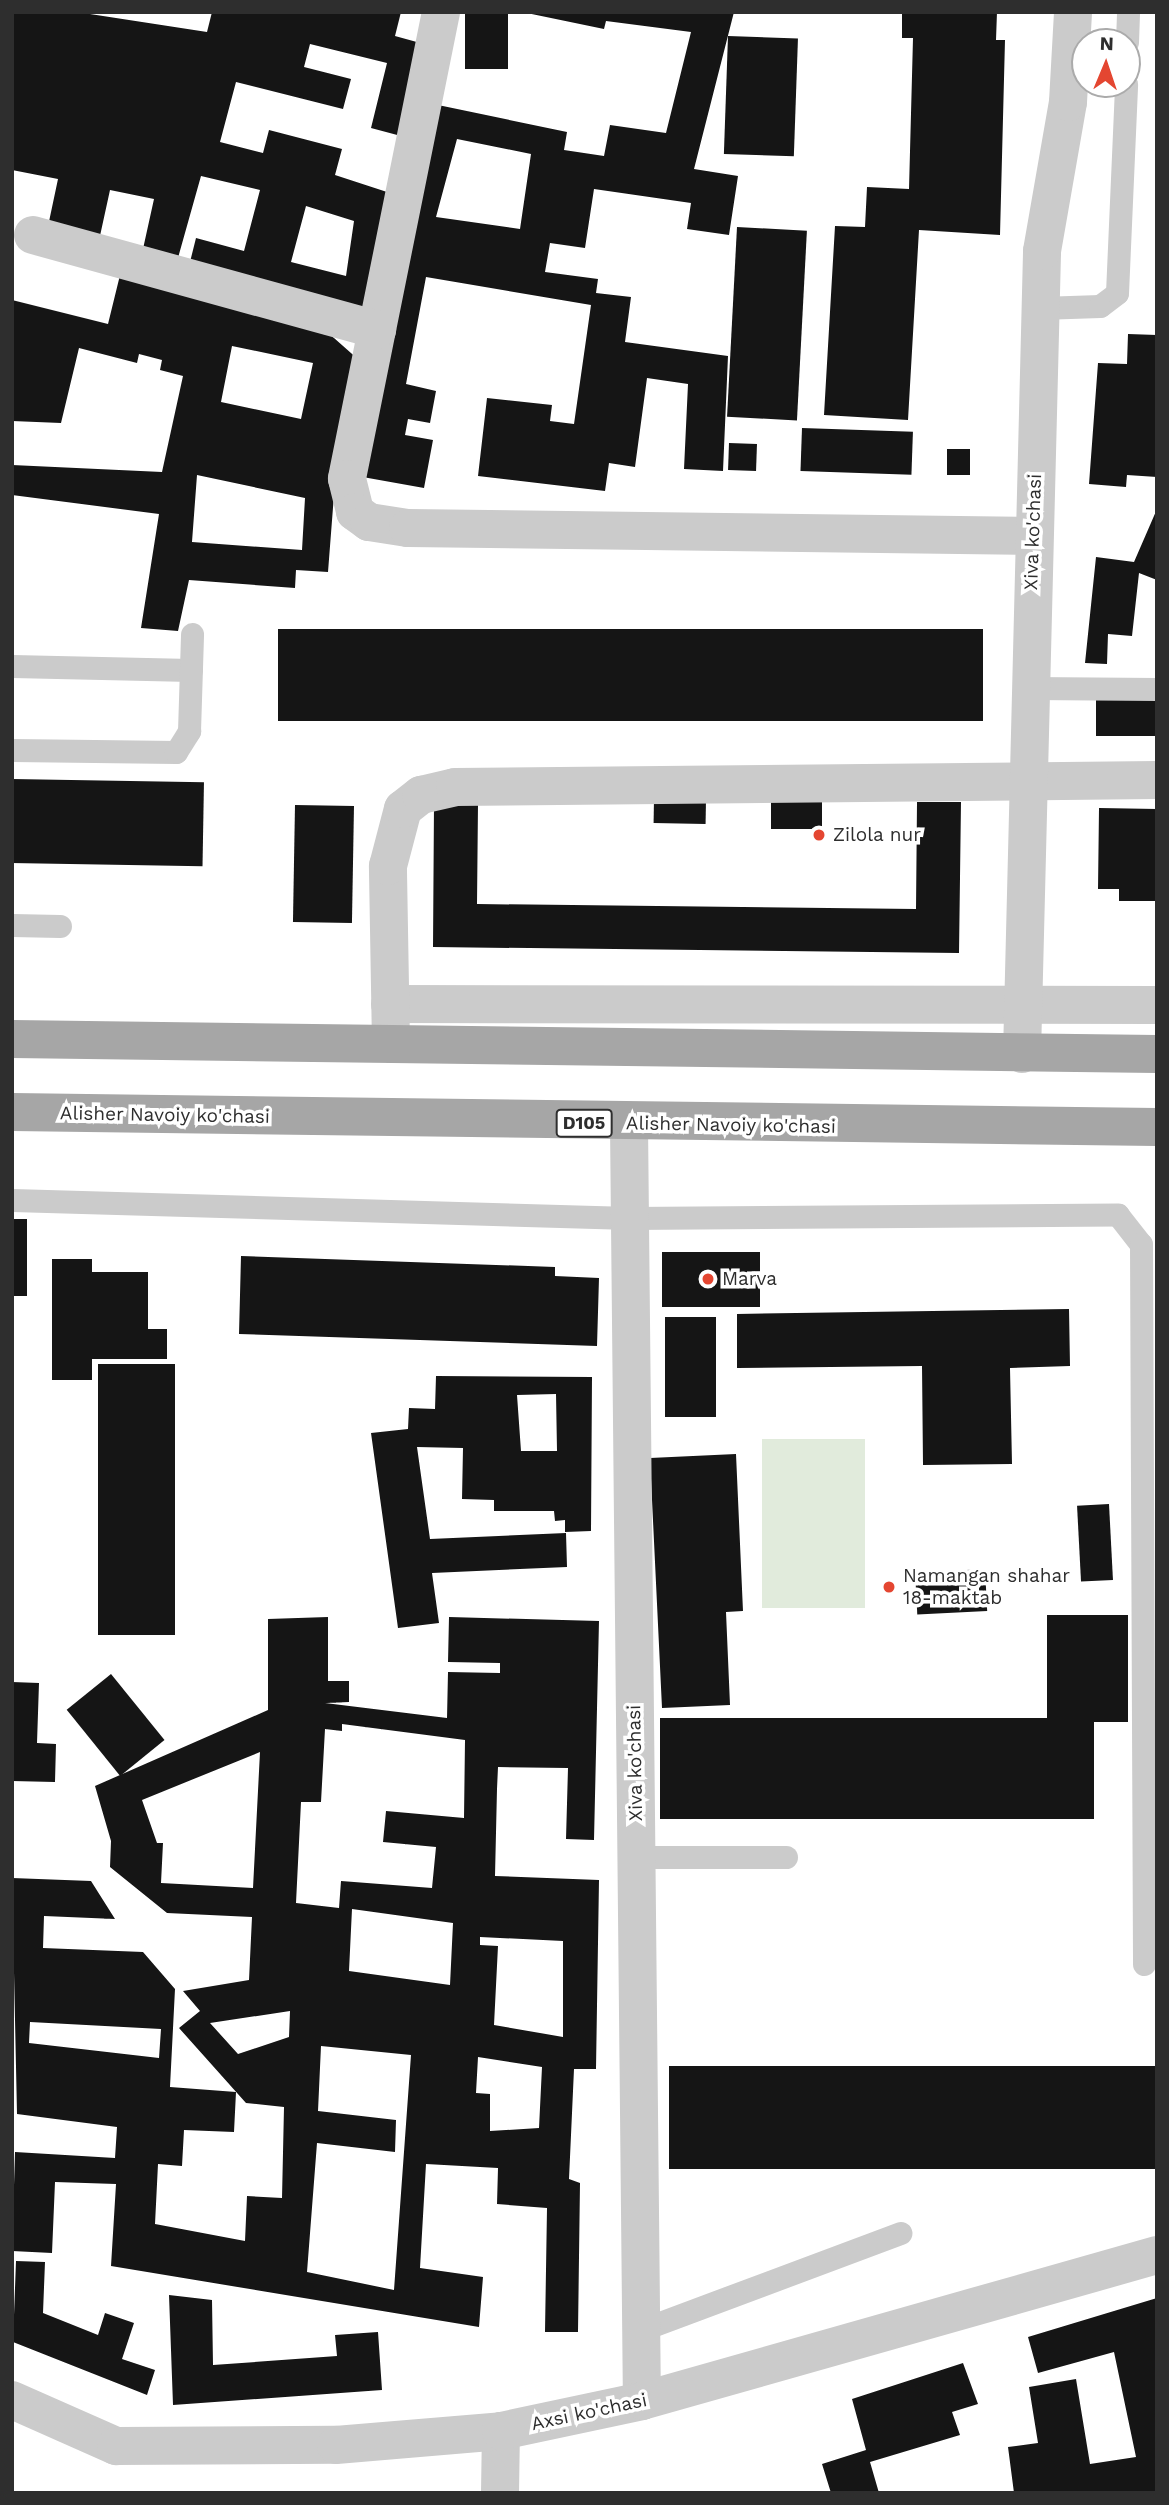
<!DOCTYPE html>
<style>
body{margin:0}
#map{position:relative;width:1169px;height:2505px;overflow:hidden;background:#fff;font-family:"Work Sans",sans-serif}
div>[style]{position:absolute}
[style*='--x']{left:calc(var(--x)*1px);top:calc(var(--y)*1px);width:calc(var(--w)*1px);rotate:calc(var(--a)*1deg)}
.green>*{inset:0;background:#e1ebdc;transform-origin:0 0}
.building>*{inset:0;background:#151515;transform-origin:0 0}
.service>*{height:23px;margin:-11.5px;padding:0 11.5px;transform-origin:11.5px;border-radius:11.5px;background:#cbcbcb}
.minor>*{height:38px;margin:-19px;padding:0 19px;transform-origin:19px;border-radius:19px;background:#cbcbcb}
.tertiary>*{height:38px;margin:-19px;padding:0 19px;transform-origin:19px;border-radius:19px;background:#cbcbcb}
.primary>*{height:38px;margin:-19px;padding:0 19px;transform-origin:19px;border-radius:19px;background:#a6a6a6}
.dots>*{width:19px;height:19px;translate:-50% -50%;box-sizing:border-box;border:4px solid #fff;border-radius:50%}
span{translate:-50% -50%;white-space:nowrap;text-align:center;line-height:1.15;-webkit-text-stroke:7px #fff;paint-order:stroke}
.shield-label span{padding:2px 5px;background:#fff;border:2px solid;border-radius:5px;-webkit-text-stroke-width:0}
.shield-label{font-size:18px;color:#2e2e2e;font-weight:700}
.street-label{font-size:19px;color:#2e2e2e}
.poi-label{font-size:19px;color:#2e2e2e}
.left{translate:0 -50%;text-align:left}
.frame{position:absolute;inset:0;border:14px solid #2e2e2e;pointer-events:none}
.north{position:absolute;left:1071px;top:28px;width:70px;height:70px;box-sizing:border-box;background:#fff;border:2px solid #ababab;border-radius:50%;rotate:2deg;font-size:19px;font-weight:700;line-height:28px;text-align:center;color:#2e2e2e}
.north::after{content:'';display:block;margin:auto;width:24px;height:32px;background:#e44631;clip-path:polygon(50% 0,100% 100%,50% 72%,0 100%)}
</style>
<div id="map">
<div class="green">
<i style="left:865px;top:1439px;width:169px;height:103px;rotate:90deg"></i>
</div>
<div class="building">
<i style="clip-path:polygon(evenodd,12px 12px,77px 12px,207px 32px,212px 12px,401px 12px,395px 36px,424px 44px,401px 136px,371px 128px,387px 63px,310px 44px,304px 67px,351px 79px,343px 109px,236px 82px,220px 142px,263px 153px,269px 130px,342px 149px,335px 175px,387px 192px,367px 320px,187px 274px,196px 238px,244px 251px,260px 190px,201px 176px,176px 265px,141px 258px,154px 199px,110px 190px,98px 245px,47px 231px,58px 179px,12px 170px,12px 12px,306px 206px,354px 221px,346px 276px,291px 262px,306px 206px)"></i>
<i style="left:465px;top:12px;width:43px;height:57px"></i>
<i style="clip-path:polygon(evenodd,522px 12px,734px 12px,694px 169px,738px 176px,729px 235px,687px 229px,691px 203px,594px 189px,585px 248px,550px 243px,545px 272px,598px 279px,596px 293px,631px 297px,625px 342px,728px 356px,723px 471px,684px 469px,688px 384px,647px 378px,635px 467px,609px 463px,605px 491px,478px 476px,487px 398px,552px 405px,550px 421px,574px 424px,591px 305px,426px 277px,406px 384px,436px 391px,430px 423px,408px 419px,405px 435px,433px 440px,424px 488px,357px 476px,438px 105px,567px 132px,564px 150px,604px 156px,610px 125px,666px 133px,691px 32px,606px 21px,604px 29px,522px 12px,457px 139px,531px 154px,520px 229px,436px 217px,457px 139px)"></i>
<i style="clip-path:polygon(902px 12px,997px 12px,996px 40px,1005px 40px,1000px 235px,919px 230px,908px 420px,824px 415px,835px 226px,865px 227px,867px 187px,909px 189px,913px 38px,902px 38px)"></i>
<i style="left:728px;top:36px;width:70px;height:118px;rotate:2deg"></i>
<i style="left:737px;top:227px;width:70px;height:190px;rotate:3deg"></i>
<i style="clip-path:polygon(evenodd,121px 271px,308px 315px,360px 361px,336px 469px,328px 572px,296px 570px,295px 588px,189px 580px,178px 631px,141px 628px,159px 514px,12px 495px,12px 465px,162px 472px,183px 376px,160px 370px,162px 360px,139px 354px,137px 363px,79px 348px,61px 423px,12px 421px,12px 300px,108px 324px,121px 271px,232px 346px,313px 363px,301px 419px,221px 402px,232px 346px,121px 271px,197px 475px,305px 498px,302px 550px,192px 542px,197px 475px)"></i>
<i style="clip-path:polygon(1128px 334px,1157px 335px,1157px 477px,1127px 475px,1126px 487px,1089px 484px,1098px 363px,1127px 364px)"></i>
<i style="left:802px;top:428px;width:111px;height:43px;rotate:2deg"></i>
<i style="left:729px;top:443px;width:28px;height:27px;rotate:2deg"></i>
<i style="left:947px;top:449px;width:23px;height:26px"></i>
<i style="clip-path:polygon(1157px 509px,1157px 580px,1139px 573px,1132px 636px,1108px 634px,1107px 664px,1085px 663px,1096px 557px,1134px 562px)"></i>
<i style="left:278px;top:629px;width:705px;height:92px"></i>
<i style="left:1096px;top:700px;width:61px;height:36px"></i>
<i style="left:12px;top:779px;width:192px;height:84px;rotate:1deg"></i>
<i style="left:654px;top:799px;width:52px;height:24px;rotate:1deg"></i>
<i style="left:771px;top:801px;width:51px;height:28px"></i>
<i style="clip-path:polygon(917px 802px,961px 802px,959px 953px,433px 947px,434px 803px,478px 804px,477px 904px,916px 909px)"></i>
<i style="left:295px;top:805px;width:59px;height:117px;rotate:1deg"></i>
<i style="clip-path:polygon(1099px 808px,1157px 809px,1155px 901px,1119px 901px,1119px 889px,1098px 889px)"></i>
<i style="left:12px;top:1219px;width:15px;height:77px"></i>
<i style="left:760px;top:1252px;width:55px;height:98px;rotate:90deg"></i>
<i style="clip-path:polygon(241px 1256px,555px 1267px,555px 1276px,599px 1278px,597px 1346px,239px 1334px)"></i>
<i style="clip-path:polygon(52px 1259px,92px 1259px,92px 1272px,148px 1272px,148px 1329px,167px 1329px,167px 1359px,92px 1359px,92px 1380px,52px 1380px)"></i>
<i style="clip-path:polygon(1069px 1309px,1070px 1366px,1010px 1368px,1012px 1464px,923px 1465px,922px 1366px,737px 1368px,737px 1314px)"></i>
<i style="left:665px;top:1317px;width:51px;height:100px"></i>
<i style="left:98px;top:1364px;width:77px;height:271px"></i>
<i style="clip-path:polygon(evenodd,436px 1376px,592px 1377px,591px 1531px,565px 1532px,565px 1520px,555px 1521px,554px 1511px,494px 1511px,494px 1500px,462px 1499px,463px 1448px,417px 1447px,430px 1539px,566px 1533px,567px 1567px,432px 1573px,439px 1623px,398px 1628px,371px 1433px,408px 1429px,409px 1408px,435px 1409px,436px 1376px,556px 1394px,557px 1451px,521px 1451px,517px 1395px,556px 1394px)"></i>
<i style="clip-path:polygon(736px 1454px,743px 1611px,726px 1612px,730px 1705px,662px 1708px,650px 1458px)"></i>
<i style="left:1109px;top:1504px;width:76px;height:32px;rotate:87deg"></i>
<i style="left:985px;top:1569px;width:42px;height:70px;rotate:87deg"></i>
<i style="clip-path:polygon(1047px 1615px,1128px 1615px,1128px 1722px,1094px 1722px,1094px 1819px,660px 1819px,660px 1718px,1047px 1718px)"></i>
<i style="clip-path:polygon(evenodd,328px 1617px,328px 1681px,349px 1681px,349px 1702px,325px 1703px,447px 1718px,448px 1672px,500px 1673px,500px 1663px,448px 1662px,449px 1617px,599px 1621px,594px 1840px,566px 1839px,568px 1768px,498px 1767px,497px 1789px,495px 1876px,599px 1880px,596px 2069px,574px 2069px,569px 2179px,580px 2183px,578px 2332px,545px 2332px,547px 2208px,497px 2204px,498px 2168px,426px 2164px,420px 2268px,483px 2277px,479px 2327px,111px 2266px,116px 2184px,55px 2182px,52px 2253px,12px 2251px,15px 2152px,115px 2158px,117px 2127px,17px 2114px,12px 1878px,91px 1881px,115px 1919px,44px 1916px,43px 1948px,143px 1952px,175px 1989px,170px 2087px,236px 2092px,234px 2132px,184px 2130px,182px 2166px,158px 2164px,155px 2224px,245px 2241px,247px 2196px,282px 2198px,284px 2107px,246px 2103px,179px 2028px,200px 2011px,183px 1991px,249px 1980px,252px 1917px,167px 1913px,110px 1867px,111px 1841px,95px 1786px,268px 1710px,268px 1619px,328px 1617px,342px 1724px,465px 1740px,464px 1818px,386px 1811px,383px 1842px,436px 1847px,432px 1888px,341px 1881px,339px 1908px,296px 1903px,301px 1802px,321px 1802px,325px 1729px,342px 1731px,342px 1724px,328px 1617px,260px 1752px,253px 1888px,161px 1883px,163px 1843px,157px 1843px,142px 1800px,260px 1752px,328px 1617px,352px 1909px,453px 1923px,450px 1985px,349px 1971px,352px 1909px,328px 1617px,480px 1937px,563px 1941px,563px 2037px,494px 2025px,498px 1946px,480px 1945px,480px 1937px,328px 1617px,290px 2011px,289px 2037px,238px 2054px,210px 2023px,290px 2011px,328px 1617px,30px 2022px,161px 2029px,159px 2058px,29px 2043px,30px 2022px,328px 1617px,321px 2046px,411px 2055px,394px 2290px,307px 2272px,317px 2143px,395px 2152px,396px 2120px,318px 2111px,321px 2046px,328px 1617px,478px 2057px,542px 2067px,539px 2128px,490px 2131px,490px 2094px,476px 2093px,478px 2057px)"></i>
<i style="left:111px;top:1674px;width:85px;height:57px;rotate:51deg"></i>
<i style="clip-path:polygon(12px 1682px,39px 1683px,37px 1743px,56px 1744px,55px 1782px,12px 1781px)"></i>
<i style="left:1157px;top:2066px;width:103px;height:488px;rotate:90deg"></i>
<i style="clip-path:polygon(16px 2261px,45px 2262px,43px 2313px,98px 2335px,105px 2313px,134px 2323px,122px 2359px,155px 2370px,147px 2395px,13px 2342px)"></i>
<i style="clip-path:polygon(169px 2295px,212px 2300px,213px 2365px,337px 2356px,335px 2335px,378px 2332px,382px 2390px,173px 2405px)"></i>
<i style="clip-path:polygon(1157px 2298px,1157px 2493px,1014px 2493px,1008px 2447px,1038px 2443px,1029px 2387px,1076px 2379px,1090px 2464px,1136px 2457px,1114px 2352px,1038px 2373px,1028px 2337px)"></i>
<i style="clip-path:polygon(963px 2363px,978px 2404px,952px 2412px,960px 2435px,870px 2462px,879px 2493px,831px 2493px,822px 2464px,866px 2450px,852px 2399px)"></i>
</div>
<div class="service">
<i style="--x:1127;--y:42;--w:30;--a:-88"></i>
<i style="--x:1040;--y:308;--w:60;--a:-1.9"></i>
<i style="--x:1100;--y:306;--w:21;--a:-37"></i>
<i style="--x:1117;--y:293;--w:209;--a:-87.5"></i>
<i style="--x:12;--y:666;--w:179;--a:1.3"></i>
<i style="--x:1030;--y:688;--w:127;--a:0.5"></i>
<i style="--x:12;--y:750;--w:164;--a:0.7"></i>
<i style="--x:176;--y:752;--w:25;--a:-58"></i>
<i style="--x:189;--y:731;--w:97;--a:-88.2"></i>
<i style="--x:12;--y:925;--w:48;--a:1.2"></i>
<i style="--x:12;--y:1200;--w:618;--a:1.67"></i>
<i style="--x:630;--y:1218;--w:488;--a:-0.4"></i>
<i style="--x:1118;--y:1215;--w:37;--a:52"></i>
<i style="--x:1141;--y:1244;--w:720;--a:89.76"></i>
<i style="--x:636;--y:1857;--w:150;--a:0"></i>
<i style="--x:641;--y:2330;--w:277;--a:-20.5"></i>
</div>
<div class="minor">
<i style="--x:441;--y:12;--w:476;--a:101.4"></i>
<i style="--x:347;--y:479;--w:34;--a:76"></i>
<i style="--x:355;--y:512;--w:17;--a:36"></i>
<i style="--x:369;--y:522;--w:39;--a:9"></i>
<i style="--x:408;--y:528;--w:625;--a:0.73"></i>
<i style="--x:33;--y:235;--w:357;--a:15.4"></i>
<i style="--x:390;--y:1004;--w:767;--a:0.07"></i>
<i style="--x:391;--y:1044;--w:178;--a:-91"></i>
<i style="--x:388;--y:866;--w:59;--a:-75.3"></i>
<i style="--x:403;--y:809;--w:23;--a:-38"></i>
<i style="--x:421;--y:795;--w:35;--a:-13"></i>
<i style="--x:455;--y:787;--w:702;--a:-0.57"></i>
<i style="--x:1022;--y:1054;--w:803;--a:-88.57"></i>
<i style="--x:1042;--y:251;--w:151;--a:-80.1"></i>
<i style="--x:1068;--y:102;--w:90;--a:-86.8"></i>
<i style="--x:629;--y:1124;--w:1277;--a:89.42"></i>
<i style="--x:500;--y:2493;--w:62;--a:-89.1"></i>
</div>
<div class="tertiary">
<i style="--x:12;--y:2400;--w:114;--a:23.9"></i>
<i style="--x:116;--y:2446;--w:220;--a:-0.3"></i>
<i style="--x:336;--y:2445;--w:166;--a:-4.8"></i>
<i style="--x:501;--y:2431;--w:144;--a:-12"></i>
<i style="--x:642;--y:2401;--w:535;--a:-15.83"></i>
</div>
<div class="primary">
<i style="--x:12;--y:1039;--w:1145;--a:0.75"></i>
<i style="--x:12;--y:1112;--w:1145;--a:0.75"></i>
</div>
<div class="dots">
<i style="left:819px;top:835px;background:#e44631"></i>
<i style="left:708px;top:1279px;background:#e44631"></i>
<i style="left:889px;top:1587px;background:#e44631"></i>
</div>
<div class="shield-label">
<span style="left:584px;top:1123px">D105</span>
</div>
<div class="street-label">
<span style="left:1033px;top:532px;rotate:-88deg">Xiva ko'chasi</span>
<span style="left:165px;top:1115px;rotate:1deg">Alisher Navoiy ko'chasi</span>
<span style="left:731px;top:1125px;rotate:1deg">Alisher Navoiy ko'chasi</span>
<span style="left:635px;top:1763px;rotate:-91deg">Xiva ko'chasi</span>
<span style="left:589px;top:2412px;rotate:-12deg">Axsi ko'chasi</span>
</div>
<div class="poi-label">
<span class="left" style="left:833px;top:835px">Zilola nur</span>
<span class="left" style="left:722px;top:1279px">Marva</span>
<span class="left" style="left:903px;top:1587px">Namangan shahar<br>18-maktab</span>
</div>
<div class="frame"></div>
<div class="north">N</div>
</div>
